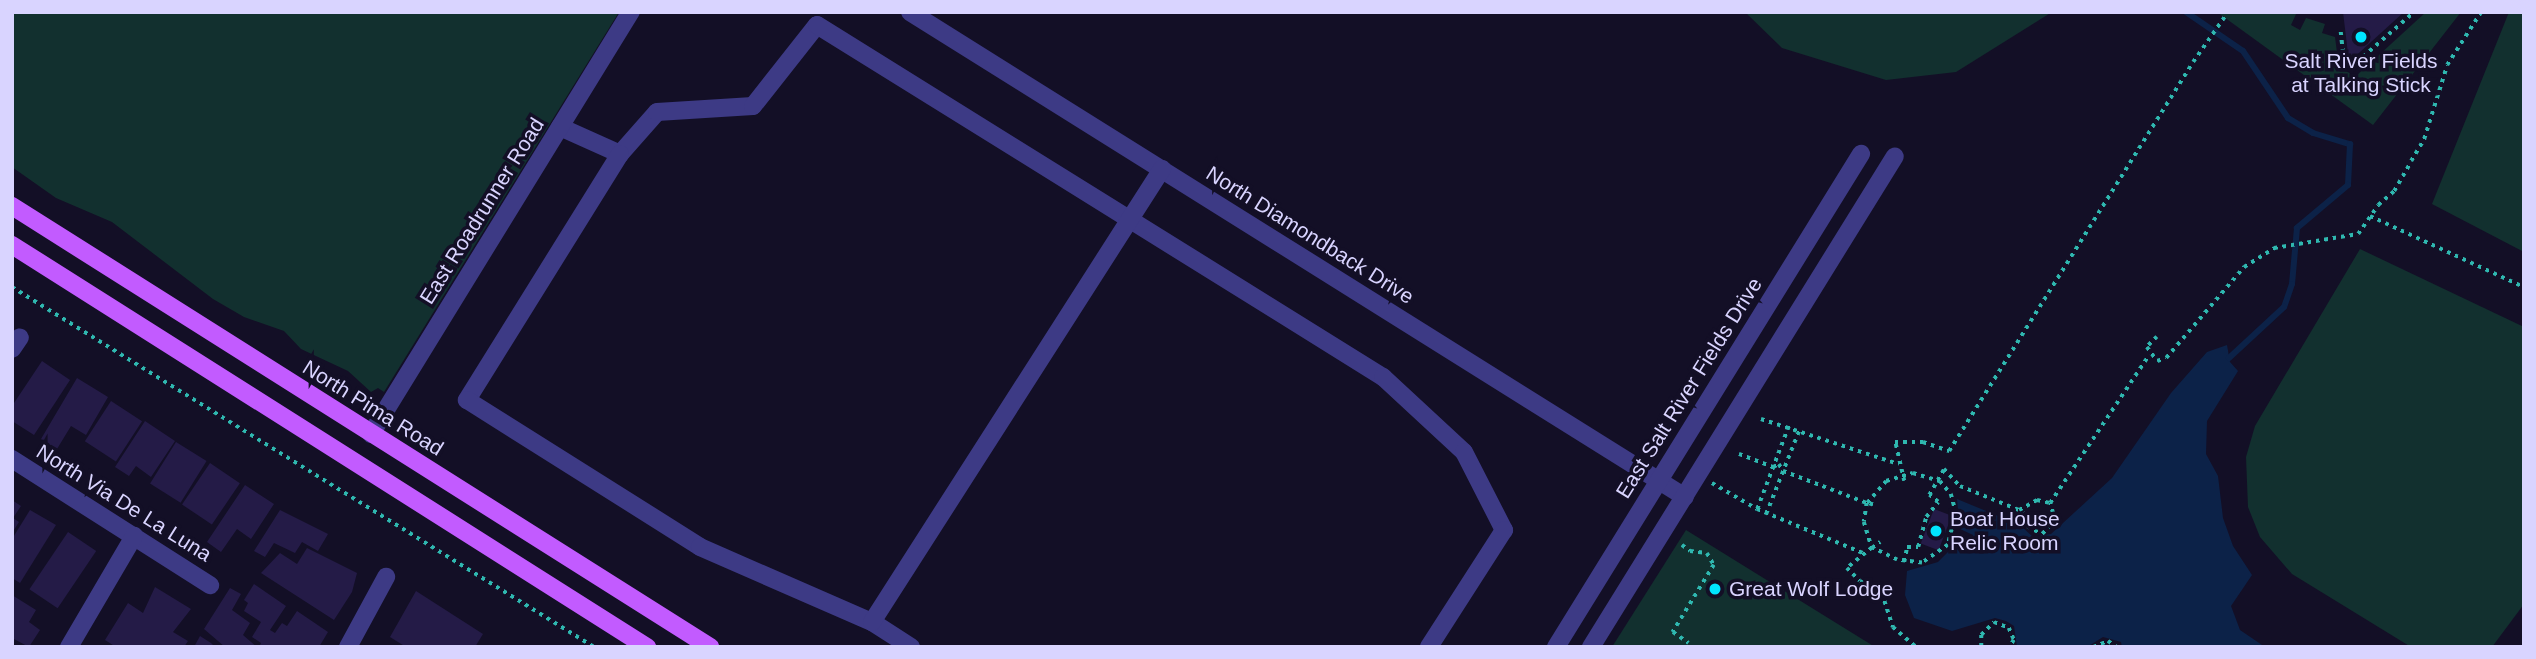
<!DOCTYPE html>
<style>
body{margin:0}
#map{position:relative;width:2536px;height:659px;overflow:hidden;background:#130f26;font-family:Helvetica,sans-serif}
div>[style]{position:absolute}
[style*='--x']{left:calc(var(--x)*1px);top:calc(var(--y)*1px);width:calc(var(--w)*1px);rotate:calc(var(--a)*1deg)}
.green>*{inset:0;background:#12302f}
.water>*{inset:0;background:#0c2248}
.stream>*{height:6px;margin:-3px;padding:0 3px;transform-origin:3px;border-radius:3px;background:#0c2248}
.building>*{inset:0;background:#241b47;transform-origin:0 0}
.path>*{height:3.5px;margin-top:-1.75px;transform-origin:0;background:repeating-linear-gradient(90deg,#2fb8b0 0 3.5px,transparent 0 8.5px)}
.minor>*{height:18px;margin:-9px;padding:0 9px;transform-origin:9px;border-radius:9px;background:#3d3a85}
.major>*{height:18px;margin:-9px;padding:0 9px;transform-origin:9px;border-radius:9px;background:#c25bff}
.dots>*{width:19px;height:19px;translate:-50% -50%;box-sizing:border-box;border:4px solid #130f26;border-radius:50%}
span{translate:-50% -50%;white-space:nowrap;text-align:center;line-height:1.15;-webkit-text-stroke:7px #130f26;paint-order:stroke}
.poi-label{font-size:21px;color:#d9d4ff}
.left{translate:0 -50%;text-align:left}
.street-label{font-size:21px;color:#d9d4ff}
.frame{position:absolute;inset:0;border:14px solid #d9d4ff;pointer-events:none}
</style>
<div id="map">
<div class="green">
<i style="clip-path:polygon(12px 12px,619px 12px,384px 392px,378px 388px,371px 392px,348px 371px,301px 349px,284px 331px,244px 317px,213px 299px,112px 222px,56px 198px,12px 167px)"></i>
<i style="clip-path:polygon(1745px 12px,2052px 12px,1956px 72px,1886px 80px,1782px 48px)"></i>
<i style="clip-path:polygon(2217px 12px,2297px 12px,2291px 25px,2300px 30px,2306px 18px,2325px 24px,2322px 33px,2335px 37px,2339px 68px,2356px 76px,2426px 12px,2461px 12px,2373px 125px)"></i>
<i style="clip-path:polygon(2509px 12px,2524px 12px,2524px 252px,2432px 204px)"></i>
<i style="clip-path:polygon(2360px 249px,2524px 327px,2524px 604px,2492px 647px,2411px 647px,2292px 574px,2260px 537px,2248px 507px,2246px 457px,2255px 426px)"></i>
<i style="clip-path:polygon(1686px 530px,1875px 647px,1612px 647px)"></i>
</div>
<div class="water">
<i style="clip-path:polygon(2227px 345px,2230px 362px,2238px 371px,2207px 421px,2206px 454px,2218px 476px,2223px 518px,2233px 546px,2252px 575px,2231px 606px,2240px 630px,2265px 647px,2122px 647px,2121px 642px,2103px 637px,2087px 647px,2017px 647px,2014px 626px,2006px 621px,1995px 618px,1952px 631px,1914px 618px,1905px 595px,1907px 571px,1938px 562px,1954px 546px,1967px 551px,1973px 535px,1960px 529px,1957px 499px,2020px 525px,2033px 537px,2051px 534px,2112px 478px,2171px 393px,2207px 352px)"></i>
</div>
<div class="stream">
<i style="--x:2186;--y:12;--w:69;--a:34.4"></i>
<i style="--x:2243;--y:51;--w:81;--a:56.1"></i>
<i style="--x:2288;--y:118;--w:29;--a:31"></i>
<i style="--x:2313;--y:133;--w:39;--a:17"></i>
<i style="--x:2350;--y:144;--w:41;--a:92.8"></i>
<i style="--x:2348;--y:185;--w:67;--a:139.9"></i>
<i style="--x:2297;--y:228;--w:56;--a:95.1"></i>
<i style="--x:2292;--y:284;--w:24;--a:109"></i>
<i style="--x:2284;--y:307;--w:75;--a:137.2"></i>
</div>
<div class="building">
<i style="clip-path:polygon(2343px 12px,2404px 12px,2349px 62px)"></i>
<i style="clip-path:polygon(42px 361px,70px 380px,34px 435px,12px 421px,12px 406px)"></i>
<i style="clip-path:polygon(77px 378px,108px 397px,86px 435px,71px 426px,57px 449px,41px 439px)"></i>
<i style="left:111px;top:401px;width:37px;height:48px;rotate:33deg"></i>
<i style="clip-path:polygon(145px 421px,175px 441px,151px 477px,136px 466px,129px 476px,115px 467px)"></i>
<i style="left:176px;top:442px;width:36px;height:49px;rotate:32deg"></i>
<i style="left:210px;top:463px;width:36px;height:50px;rotate:34deg"></i>
<i style="clip-path:polygon(245px 485px,274px 504px,251px 539px,237px 529px,221px 552px,207px 542px)"></i>
<i style="clip-path:polygon(12px 500px,21px 506px,13px 518px,19px 522px,12px 533px)"></i>
<i style="left:1934px;top:509px;width:19px;height:37px;rotate:21deg"></i>
<i style="clip-path:polygon(30px 510px,56px 525px,20px 583px,12px 578px,12px 539px)"></i>
<i style="clip-path:polygon(280px 510px,328px 534px,318px 551px,302px 542px,295px 553px,274px 543px,265px 557px,254px 551px)"></i>
<i style="left:68px;top:532px;width:34px;height:69px;rotate:34deg"></i>
<i style="clip-path:polygon(307px 548px,357px 573px,352px 592px,334px 620px,261px 573px,280px 553px,297px 564px)"></i>
<i style="clip-path:polygon(254px 584px,286px 606px,270px 630px,275px 633px,282px 623px,287px 626px,297px 611px,328px 632px,319px 647px,259px 647px,261px 643px,252px 637px,261px 622px,244px 611px,248px 603px,244px 600px)"></i>
<i style="clip-path:polygon(155px 587px,191px 609px,173px 632px,188px 641px,184px 647px,116px 647px,105px 640px,128px 603px,143px 613px)"></i>
<i style="clip-path:polygon(230px 588px,241px 594px,232px 610px,250px 623px,243px 635px,257px 647px,225px 647px,204px 629px)"></i>
<i style="clip-path:polygon(416px 591px,483px 634px,475px 647px,406px 647px,390px 637px)"></i>
<i style="clip-path:polygon(12px 595px,36px 610px,29px 622px,40px 630px,29px 647px,12px 638px)"></i>
<i style="clip-path:polygon(200px 636px,211px 643px,215px 647px,194px 647px)"></i>
</div>
<div class="path">
<i style="--x:2341;--y:32;--w:30;--a:84"></i>
<i style="--x:2344;--y:62;--w:8;--a:45"></i>
<i style="--x:2350;--y:68;--w:85;--a:-41.2"></i>
<i style="--x:2370;--y:216;--w:170;--a:24.8"></i>
<i style="--x:12;--y:287;--w:684;--a:31.74"></i>
<i style="--x:2157;--y:337;--w:14;--a:135"></i>
<i style="--x:2147;--y:347;--w:17;--a:54"></i>
<i style="--x:2157;--y:361;--w:9;--a:-18"></i>
<i style="--x:2166;--y:358;--w:120;--a:-49.4"></i>
<i style="--x:2244;--y:267;--w:36;--a:-32"></i>
<i style="--x:2274;--y:248;--w:85;--a:-9.5"></i>
<i style="--x:2358;--y:234;--w:35;--a:-55"></i>
<i style="--x:2378;--y:205;--w:21;--a:-41"></i>
<i style="--x:2394;--y:191;--w:34;--a:-60"></i>
<i style="--x:2411;--y:161;--w:26;--a:-59"></i>
<i style="--x:2424;--y:139;--w:77;--a:-72.7"></i>
<i style="--x:2447;--y:65;--w:63;--a:-57.3"></i>
<i style="--x:1761;--y:419;--w:145;--a:18.1"></i>
<i style="--x:1739;--y:454;--w:36;--a:21"></i>
<i style="--x:1773;--y:467;--w:7;--a:-27"></i>
<i style="--x:1779;--y:464;--w:8;--a:60"></i>
<i style="--x:1783;--y:471;--w:90;--a:20.9"></i>
<i style="--x:1867;--y:503;--w:19;--a:99"></i>
<i style="--x:1864;--y:522;--w:27;--a:73"></i>
<i style="--x:1872;--y:548;--w:32;--a:141"></i>
<i style="--x:1847;--y:568;--w:18;--a:45"></i>
<i style="--x:1860;--y:581;--w:25;--a:29"></i>
<i style="--x:1882;--y:593;--w:36;--a:72"></i>
<i style="--x:1893;--y:627;--w:30;--a:41"></i>
<i style="--x:1904;--y:481;--w:40;--a:-103"></i>
<i style="--x:1895;--y:442;--w:28;--a:0"></i>
<i style="--x:1923;--y:442;--w:28;--a:19"></i>
<i style="--x:1949;--y:451;--w:459;--a:-57.9"></i>
<i style="--x:2193;--y:62;--w:61;--a:-55"></i>
<i style="--x:1712;--y:483;--w:52;--a:30"></i>
<i style="--x:1757;--y:509;--w:117;--a:22.6"></i>
<i style="--x:1873;--y:505;--w:6;--a:-162"></i>
<i style="--x:1867;--y:503;--w:29;--a:-49"></i>
<i style="--x:1886;--y:481;--w:28;--a:-17"></i>
<i style="--x:1913;--y:473;--w:28;--a:17"></i>
<i style="--x:1940;--y:481;--w:17;--a:50"></i>
<i style="--x:1951;--y:494;--w:20;--a:75"></i>
<i style="--x:1956;--y:513;--w:33;--a:104"></i>
<i style="--x:1948;--y:545;--w:32;--a:145"></i>
<i style="--x:1922;--y:563;--w:25;--a:-173"></i>
<i style="--x:1897;--y:560;--w:28;--a:-154"></i>
<i style="--x:1872;--y:548;--w:10;--a:-37"></i>
<i style="--x:1757;--y:509;--w:90;--a:-69.1"></i>
<i style="--x:2023;--y:512;--w:15;--a:74"></i>
<i style="--x:2027;--y:526;--w:17;--a:28"></i>
<i style="--x:2042;--y:534;--w:18;--a:-45"></i>
<i style="--x:2055;--y:521;--w:19;--a:-106"></i>
<i style="--x:1766;--y:514;--w:92;--a:-68.4"></i>
<i style="--x:1953;--y:535;--w:13;--a:23"></i>
<i style="--x:1682;--y:545;--w:10;--a:37"></i>
<i style="--x:1690;--y:551;--w:17;--a:7"></i>
<i style="--x:1707;--y:553;--w:14;--a:60"></i>
<i style="--x:1714;--y:565;--w:79;--a:121.5"></i>
<i style="--x:1673;--y:632;--w:19;--a:35"></i>
<i style="--x:1904;--y:562;--w:15;--a:-79"></i>
<i style="--x:1907;--y:547;--w:11;--a:0"></i>
<i style="--x:1918;--y:547;--w:31;--a:-75"></i>
<i style="--x:1926;--y:517;--w:19;--a:-51"></i>
<i style="--x:1938;--y:502;--w:11;--a:-142"></i>
<i style="--x:1929;--y:495;--w:30;--a:-60"></i>
<i style="--x:1944;--y:469;--w:23;--a:47"></i>
<i style="--x:1960;--y:486;--w:64;--a:22.1"></i>
<i style="--x:2019;--y:510;--w:21;--a:-29"></i>
<i style="--x:2037;--y:500;--w:13;--a:13"></i>
<i style="--x:2050;--y:503;--w:178;--a:-56.2"></i>
<i style="--x:1981;--y:647;--w:12;--a:-90"></i>
<i style="--x:1981;--y:635;--w:18;--a:-45"></i>
<i style="--x:1994;--y:622;--w:16;--a:22"></i>
<i style="--x:2009;--y:628;--w:13;--a:67"></i>
<i style="--x:2014;--y:640;--w:8;--a:120"></i>
<i style="--x:2093;--y:647;--w:16;--a:-22"></i>
<i style="--x:2108;--y:641;--w:11;--a:34"></i>
</div>
<div class="minor">
<i style="--x:910;--y:12;--w:914;--a:32.04"></i>
<i style="--x:560;--y:127;--w:66;--a:24.2"></i>
<i style="--x:620;--y:154;--w:56;--a:-48.6"></i>
<i style="--x:657;--y:112;--w:96;--a:-3.6"></i>
<i style="--x:753;--y:106;--w:103;--a:-51.7"></i>
<i style="--x:817;--y:25;--w:667;--a:31.88"></i>
<i style="--x:1383;--y:377;--w:110;--a:42.8"></i>
<i style="--x:1464;--y:452;--w:88;--a:62.9"></i>
<i style="--x:1504;--y:530;--w:139;--a:122.7"></i>
<i style="--x:620;--y:154;--w:290;--a:121.9"></i>
<i style="--x:467;--y:400;--w:275;--a:32.2"></i>
<i style="--x:700;--y:547;--w:188;--a:23.6"></i>
<i style="--x:12;--y:349;--w:14;--a:-56"></i>
<i style="--x:371;--y:434;--w:496;--a:-58.4"></i>
<i style="--x:12;--y:459;--w:235;--a:32.5"></i>
<i style="--x:69;--y:647;--w:129;--a:-59.6"></i>
<i style="--x:348;--y:647;--w:80;--a:-61.5"></i>
<i style="--x:911;--y:647;--w:46;--a:-147.3"></i>
<i style="--x:872;--y:622;--w:538;--a:-57.37"></i>
<i style="--x:1556;--y:647;--w:580;--a:-58.26"></i>
<i style="--x:1591;--y:647;--w:577;--a:-58.24"></i>
</div>
<div class="major">
<i style="--x:12;--y:206;--w:826;--a:32.28"></i>
<i style="--x:12;--y:245;--w:752;--a:32.34"></i>
</div>
<div class="dots">
<i style="left:2361px;top:37px;background:#00e5ff"></i>
<i style="left:1936px;top:531px;background:#00e5ff"></i>
<i style="left:1715px;top:589px;background:#00e5ff"></i>
</div>
<div class="poi-label">
<span style="left:2361px;top:73px">Salt River Fields<br>at Talking Stick</span>
<span class="left" style="left:1950px;top:531px">Boat House<br>Relic Room</span>
<span class="left" style="left:1729px;top:589px">Great Wolf Lodge</span>
</div>
<div class="street-label">
<span style="left:482px;top:211px;rotate:-58deg">East Roadrunner Road</span>
<span style="left:1310px;top:235px;rotate:32deg">North Diamondback Drive</span>
<span style="left:1689px;top:388px;rotate:-58deg">East Salt River Fields Drive</span>
<span style="left:373px;top:408px;rotate:32deg">North Pima Road</span>
<span style="left:124px;top:503px;rotate:32deg">North Via De La Luna</span>
</div>
<div class="frame"></div>
</div>
